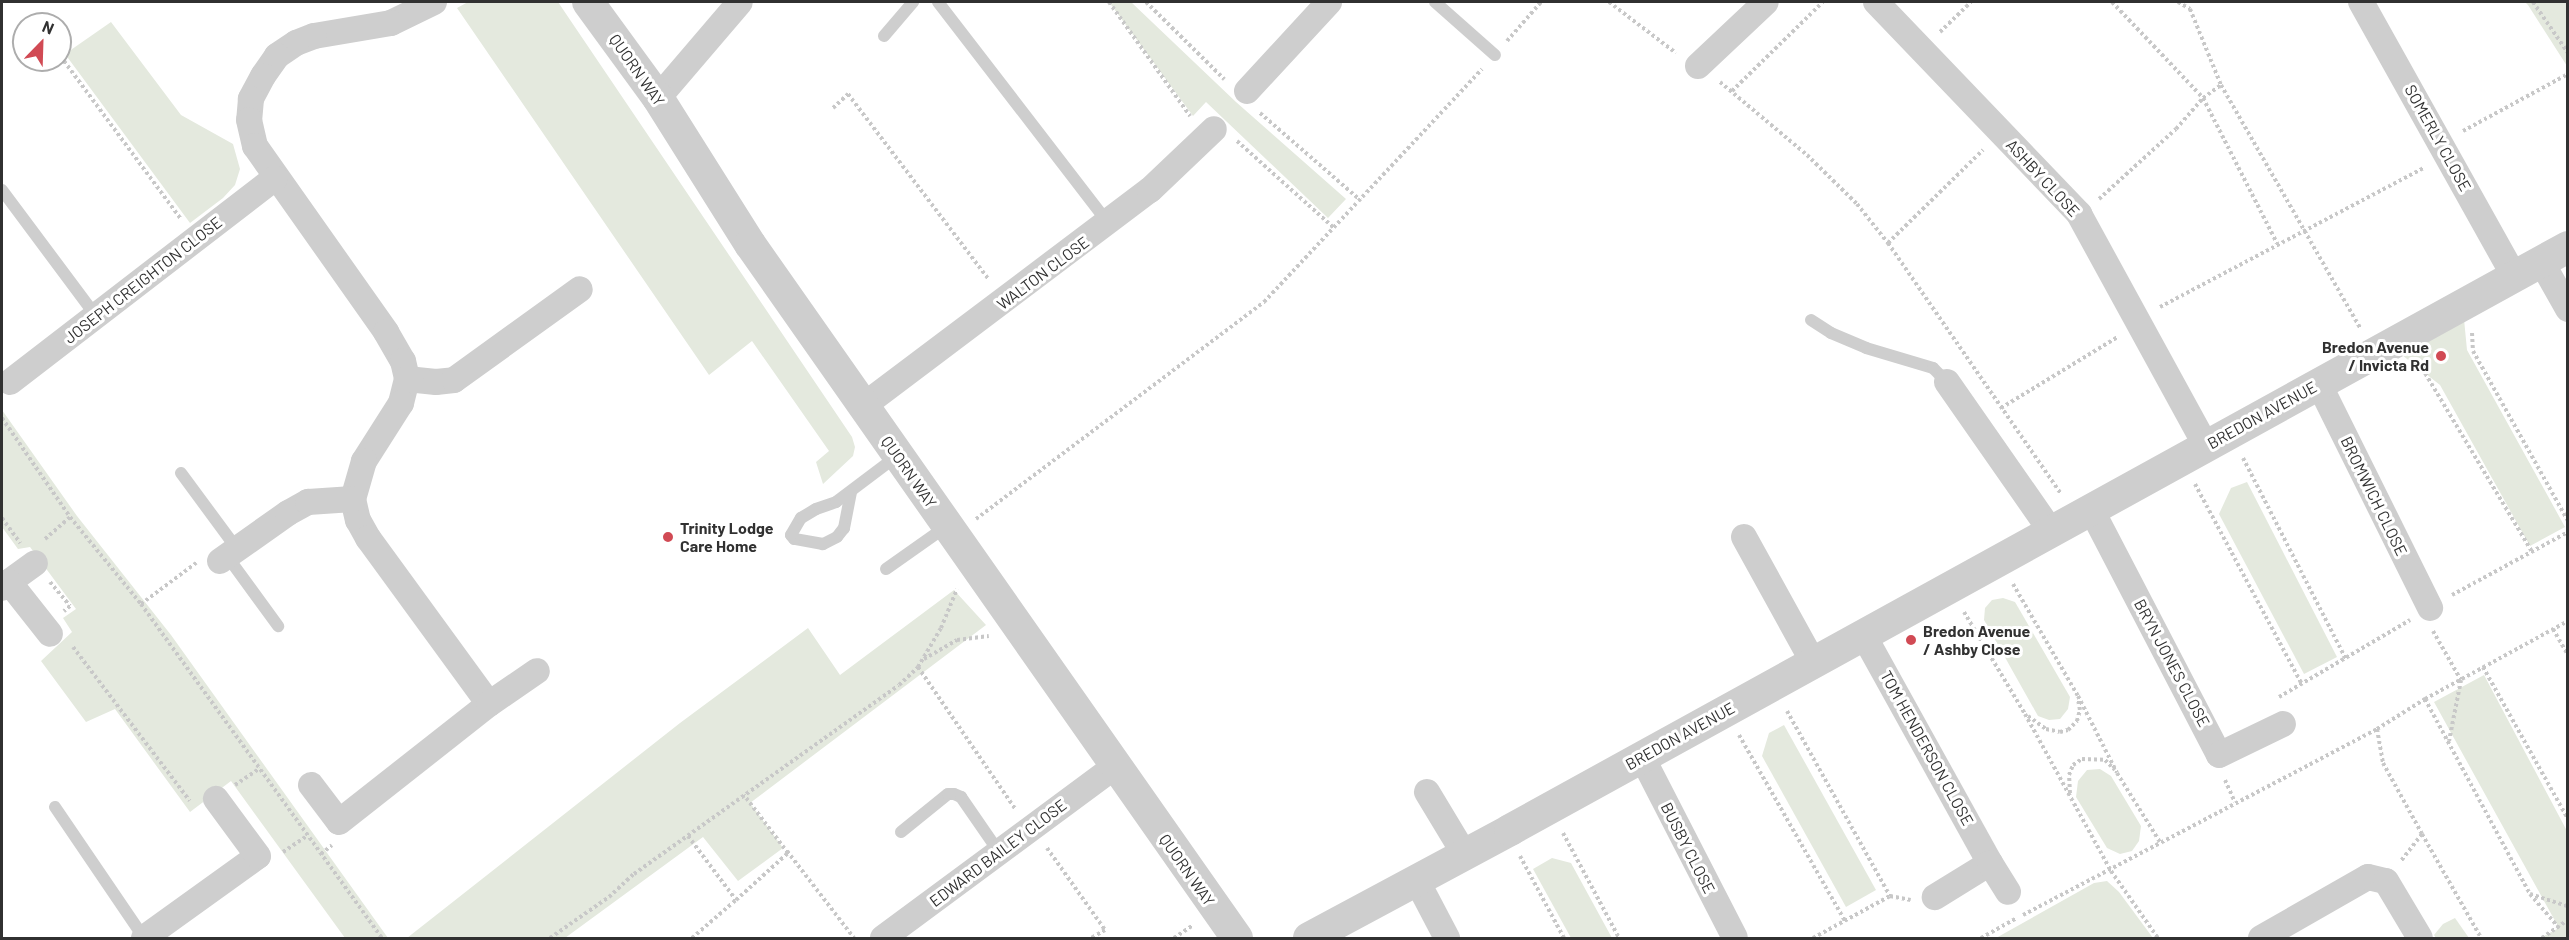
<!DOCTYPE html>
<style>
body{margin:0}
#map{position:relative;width:2569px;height:940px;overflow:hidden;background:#fff;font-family:Barlow,sans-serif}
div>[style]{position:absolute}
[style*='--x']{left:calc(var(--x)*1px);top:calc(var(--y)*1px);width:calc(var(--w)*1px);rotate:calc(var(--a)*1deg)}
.green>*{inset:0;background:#e4e9de}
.path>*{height:4px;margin-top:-2px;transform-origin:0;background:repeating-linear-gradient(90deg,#c8c8c8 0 3px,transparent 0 6px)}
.service>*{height:12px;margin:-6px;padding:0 6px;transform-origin:6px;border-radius:6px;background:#cecece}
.minor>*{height:26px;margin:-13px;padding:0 13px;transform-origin:13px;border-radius:13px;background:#cecece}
.tertiary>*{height:32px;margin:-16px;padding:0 16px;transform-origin:16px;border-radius:16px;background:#cecece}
.dots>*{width:16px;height:16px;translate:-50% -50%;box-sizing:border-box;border:3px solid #fff;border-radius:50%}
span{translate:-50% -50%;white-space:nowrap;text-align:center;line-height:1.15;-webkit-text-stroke:6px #fff;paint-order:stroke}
.street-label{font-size:16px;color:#313131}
.poi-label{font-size:16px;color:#313131;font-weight:700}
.right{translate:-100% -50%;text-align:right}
.left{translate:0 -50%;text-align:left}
.frame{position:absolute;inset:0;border:3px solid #313131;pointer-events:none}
.north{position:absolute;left:12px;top:12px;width:60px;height:60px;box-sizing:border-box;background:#fff;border:2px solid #adadad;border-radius:50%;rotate:23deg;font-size:16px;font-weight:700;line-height:24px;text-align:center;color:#313131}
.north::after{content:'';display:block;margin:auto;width:21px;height:27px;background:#d14a54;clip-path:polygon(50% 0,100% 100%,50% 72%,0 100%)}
</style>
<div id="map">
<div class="green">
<i style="clip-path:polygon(468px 2px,558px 2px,852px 437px,855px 447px,853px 456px,823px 484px,816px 462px,829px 451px,752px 341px,709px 375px,457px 8px)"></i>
<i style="clip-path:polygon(1109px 2px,1131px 2px,1236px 102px,1346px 199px,1328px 218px,1206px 102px,1193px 116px)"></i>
<i style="clip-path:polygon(2525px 2px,2567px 2px,2567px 66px,2528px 5px)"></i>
<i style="clip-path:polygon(111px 22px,181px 115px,233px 144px,240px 169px,235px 185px,223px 198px,190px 223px,65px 54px)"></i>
<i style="clip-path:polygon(2464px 319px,2467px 350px,2565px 527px,2530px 546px,2440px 385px,2402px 355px)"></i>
<i style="clip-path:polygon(2px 410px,77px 516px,171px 635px,388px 938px,345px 938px,231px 781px,190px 812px,115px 709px,86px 722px,41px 661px,72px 632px,63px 618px,76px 609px,30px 547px,18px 549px,2px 527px)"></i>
<i style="clip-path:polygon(2247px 482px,2337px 657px,2304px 674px,2219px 514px,2231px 488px)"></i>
<i style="clip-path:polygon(954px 590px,986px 625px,750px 803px,783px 848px,738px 881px,703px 837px,565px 938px,407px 938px,680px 723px,808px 628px,840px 675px)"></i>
<i style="clip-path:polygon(2003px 598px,2015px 602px,2070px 697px,2068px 709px,2060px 719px,2049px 720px,2038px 716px,1984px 620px,1985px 608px,1992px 600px)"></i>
<i style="clip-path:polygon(2484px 675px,2567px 831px,2567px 938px,2540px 938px,2559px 928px,2434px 702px)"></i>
<i style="clip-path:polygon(1784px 725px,1876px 890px,1846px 907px,1762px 756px,1769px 733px)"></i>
<i style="clip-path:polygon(2100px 769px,2111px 776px,2141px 826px,2139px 841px,2132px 851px,2120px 854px,2107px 848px,2076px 797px,2078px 781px,2087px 770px)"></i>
<i style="clip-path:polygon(1552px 858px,1571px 863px,1612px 938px,1571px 938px,1533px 869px)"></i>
<i style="clip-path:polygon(2107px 881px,2119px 892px,2153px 938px,1996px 938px,2094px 883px)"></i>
<i style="clip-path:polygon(2455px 918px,2469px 938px,2436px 938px,2434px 935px,2443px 924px)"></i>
</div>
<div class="path">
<i style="--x:1109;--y:2;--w:140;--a:54.6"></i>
<i style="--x:1146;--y:2;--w:110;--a:44.6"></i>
<i style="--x:1609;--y:2;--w:84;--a:37.3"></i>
<i style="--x:2112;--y:2;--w:132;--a:46.5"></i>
<i style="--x:2203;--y:98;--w:163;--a:63"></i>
<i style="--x:2178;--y:2;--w:14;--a:30"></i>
<i style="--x:2190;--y:9;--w:82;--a:67.8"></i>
<i style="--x:2221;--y:85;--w:281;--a:60.2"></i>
<i style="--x:2533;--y:2;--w:62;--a:55.5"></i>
<i style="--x:1940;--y:32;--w:43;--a:-44.1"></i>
<i style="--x:1507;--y:41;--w:52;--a:-48.9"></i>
<i style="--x:64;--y:61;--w:197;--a:53.5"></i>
<i style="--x:1720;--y:82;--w:114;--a:40"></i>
<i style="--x:1807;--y:155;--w:70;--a:44.4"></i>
<i style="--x:1857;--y:204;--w:50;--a:51.5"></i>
<i style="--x:1888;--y:243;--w:305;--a:55.4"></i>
<i style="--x:1732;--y:91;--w:127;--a:-44.4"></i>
<i style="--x:833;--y:108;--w:21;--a:-43"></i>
<i style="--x:848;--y:94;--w:233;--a:52.8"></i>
<i style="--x:1260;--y:113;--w:133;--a:41"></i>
<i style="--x:2463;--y:131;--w:119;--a:-28.5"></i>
<i style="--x:1237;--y:141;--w:130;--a:41.9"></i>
<i style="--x:2099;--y:199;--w:104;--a:-42.3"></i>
<i style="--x:2176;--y:129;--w:41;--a:-48.9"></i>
<i style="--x:2203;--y:98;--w:22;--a:-36"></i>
<i style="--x:1888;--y:243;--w:133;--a:-44.4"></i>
<i style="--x:2160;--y:307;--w:298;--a:-27.8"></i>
<i style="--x:2472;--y:333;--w:18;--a:87"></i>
<i style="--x:2473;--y:351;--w:195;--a:60.8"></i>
<i style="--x:2419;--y:363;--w:220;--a:59.1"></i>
<i style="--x:2001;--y:408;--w:137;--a:-31.3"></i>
<i style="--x:2;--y:418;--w:120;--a:55.5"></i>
<i style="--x:70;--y:517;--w:112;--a:50.8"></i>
<i style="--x:141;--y:604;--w:412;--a:54.2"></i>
<i style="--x:2243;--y:458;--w:226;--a:62.9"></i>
<i style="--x:2195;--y:484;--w:227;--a:61.9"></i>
<i style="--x:2;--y:518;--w:31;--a:54"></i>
<i style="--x:976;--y:519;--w:361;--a:-37"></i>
<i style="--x:1264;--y:302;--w:319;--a:-46.9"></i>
<i style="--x:45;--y:539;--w:33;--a:-41"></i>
<i style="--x:50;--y:582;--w:31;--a:50"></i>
<i style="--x:70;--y:606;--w:8;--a:140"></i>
<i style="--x:2013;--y:584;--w:129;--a:59.9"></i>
<i style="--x:2078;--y:696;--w:86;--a:63.1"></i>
<i style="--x:2117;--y:773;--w:81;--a:58.1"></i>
<i style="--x:2452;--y:595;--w:132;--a:-28.5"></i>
<i style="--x:141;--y:604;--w:69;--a:-36.7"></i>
<i style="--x:1964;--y:612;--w:119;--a:59.1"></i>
<i style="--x:2025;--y:714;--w:179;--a:61.3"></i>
<i style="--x:2111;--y:871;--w:82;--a:55"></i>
<i style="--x:2553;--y:629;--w:30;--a:60"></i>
<i style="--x:2433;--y:631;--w:56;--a:60.3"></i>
<i style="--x:2461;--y:680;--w:62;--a:101.1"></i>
<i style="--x:73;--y:647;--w:193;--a:52.8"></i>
<i style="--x:924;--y:659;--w:38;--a:-30"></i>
<i style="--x:957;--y:640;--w:32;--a:-7"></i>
<i style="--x:918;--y:667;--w:173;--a:55.6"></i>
<i style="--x:2483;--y:667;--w:174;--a:60.8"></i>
<i style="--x:2279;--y:697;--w:152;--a:-30.4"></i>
<i style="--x:2425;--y:699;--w:221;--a:61.7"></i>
<i style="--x:2530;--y:894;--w:45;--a:49.5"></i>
<i style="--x:1787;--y:711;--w:212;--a:60.9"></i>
<i style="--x:2028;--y:716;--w:22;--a:36"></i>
<i style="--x:2046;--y:729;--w:14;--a:12"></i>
<i style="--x:2060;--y:732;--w:8;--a:-14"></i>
<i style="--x:2068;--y:730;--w:13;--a:-45"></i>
<i style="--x:2077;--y:721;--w:11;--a:-75"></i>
<i style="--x:2080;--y:710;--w:10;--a:-101"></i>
<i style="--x:2377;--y:729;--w:35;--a:80"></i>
<i style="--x:2383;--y:763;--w:81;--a:61.2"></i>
<i style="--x:2422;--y:834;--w:34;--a:128"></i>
<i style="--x:1739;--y:735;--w:214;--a:60.3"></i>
<i style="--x:2225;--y:780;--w:24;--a:66"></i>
<i style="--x:235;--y:785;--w:30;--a:-34"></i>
<i style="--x:2070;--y:793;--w:18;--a:-93"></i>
<i style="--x:2069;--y:775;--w:11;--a:-68"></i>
<i style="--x:2073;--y:765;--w:11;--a:-34"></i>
<i style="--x:2082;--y:759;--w:23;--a:2"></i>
<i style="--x:2105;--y:760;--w:14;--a:45"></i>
<i style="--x:1563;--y:833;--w:119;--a:61.9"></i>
<i style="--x:2422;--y:834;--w:120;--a:60.4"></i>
<i style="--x:688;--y:836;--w:80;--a:53.1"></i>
<i style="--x:736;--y:900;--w:70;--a:-42.1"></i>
<i style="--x:788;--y:853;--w:73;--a:-127.2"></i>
<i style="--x:1047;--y:848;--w:100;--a:54.7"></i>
<i style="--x:1105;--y:930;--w:16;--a:150"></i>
<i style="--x:787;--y:851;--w:110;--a:52.4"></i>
<i style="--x:283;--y:852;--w:29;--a:-34"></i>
<i style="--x:321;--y:854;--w:14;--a:-39"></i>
<i style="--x:1520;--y:856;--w:93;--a:61.8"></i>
<i style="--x:2530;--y:894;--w:40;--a:18"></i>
<i style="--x:2023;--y:915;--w:400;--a:-27.7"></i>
<i style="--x:2377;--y:729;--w:57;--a:-32"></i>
<i style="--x:2425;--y:699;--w:163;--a:-28.6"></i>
<i style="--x:550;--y:938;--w:72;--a:-34.8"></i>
<i style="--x:609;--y:897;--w:34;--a:-43"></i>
<i style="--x:634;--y:874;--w:325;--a:-35.5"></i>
<i style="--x:899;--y:685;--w:26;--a:-43"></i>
<i style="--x:918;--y:667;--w:45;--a:-59.5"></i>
<i style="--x:941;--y:628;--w:42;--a:-67.7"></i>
<i style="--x:692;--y:938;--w:58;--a:-40.8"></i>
<i style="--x:1174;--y:938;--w:23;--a:-34"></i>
<i style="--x:1813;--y:938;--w:88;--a:-28.6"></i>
<i style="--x:1890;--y:896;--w:21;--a:11"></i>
<i style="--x:1981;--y:938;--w:41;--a:-29.1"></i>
<i style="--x:2542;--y:938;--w:32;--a:-35"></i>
</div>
<div class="service">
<i style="--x:938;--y:2;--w:279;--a:52.4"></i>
<i style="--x:1435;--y:2;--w:80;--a:41.5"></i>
<i style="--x:884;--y:36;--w:45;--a:-49.5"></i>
<i style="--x:2;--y:190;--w:157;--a:53.3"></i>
<i style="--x:1811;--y:320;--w:24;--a:33"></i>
<i style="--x:1831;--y:333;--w:38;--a:23"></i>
<i style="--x:1866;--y:348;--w:70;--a:16.6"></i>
<i style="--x:1933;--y:368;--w:20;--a:45"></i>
<i style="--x:181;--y:473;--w:94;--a:53.6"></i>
<i style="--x:851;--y:492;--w:37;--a:101"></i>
<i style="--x:844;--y:528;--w:11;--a:128"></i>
<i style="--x:837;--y:537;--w:16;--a:153"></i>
<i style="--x:823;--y:544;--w:29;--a:-170"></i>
<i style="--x:794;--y:539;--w:5;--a:-127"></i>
<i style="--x:791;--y:535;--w:20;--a:-60"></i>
<i style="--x:801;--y:518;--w:17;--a:-31"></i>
<i style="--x:816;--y:509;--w:21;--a:-19"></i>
<i style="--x:836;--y:502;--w:76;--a:-37"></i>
<i style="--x:227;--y:556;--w:87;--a:53.9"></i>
<i style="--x:886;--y:569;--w:75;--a:-35.2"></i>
<i style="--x:55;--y:807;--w:158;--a:55.8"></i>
<i style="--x:901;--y:832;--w:60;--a:-39"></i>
<i style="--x:948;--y:794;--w:6;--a:0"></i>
<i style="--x:954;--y:794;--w:8;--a:23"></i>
<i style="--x:961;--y:797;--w:67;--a:55.4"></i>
</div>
<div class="minor">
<i style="--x:434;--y:2;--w:48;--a:154"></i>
<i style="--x:391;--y:23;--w:78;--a:170.4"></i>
<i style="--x:314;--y:36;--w:19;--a:159"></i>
<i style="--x:296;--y:43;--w:23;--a:146"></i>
<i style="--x:277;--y:56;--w:24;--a:125"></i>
<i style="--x:263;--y:76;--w:26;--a:118"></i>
<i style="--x:251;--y:99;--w:21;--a:95"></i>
<i style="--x:249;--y:120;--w:27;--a:77"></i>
<i style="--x:255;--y:146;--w:228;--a:54.8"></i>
<i style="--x:386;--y:332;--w:34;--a:60"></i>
<i style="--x:403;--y:361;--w:18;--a:77"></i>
<i style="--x:407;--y:379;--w:25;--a:104"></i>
<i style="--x:401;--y:403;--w:69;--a:122.5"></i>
<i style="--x:364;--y:461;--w:40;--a:106"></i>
<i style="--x:353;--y:499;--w:22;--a:77"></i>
<i style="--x:358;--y:520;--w:21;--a:61"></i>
<i style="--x:368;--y:538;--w:205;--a:53.9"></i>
<i style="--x:1876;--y:2;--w:294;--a:46.2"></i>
<i style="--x:2079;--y:214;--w:264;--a:61.3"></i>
<i style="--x:2361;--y:2;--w:312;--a:60.8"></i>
<i style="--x:1698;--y:66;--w:93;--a:-43.3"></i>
<i style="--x:1247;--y:91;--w:121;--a:-47.3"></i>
<i style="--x:658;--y:98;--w:126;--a:-49.5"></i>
<i style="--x:2541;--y:261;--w:55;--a:60.6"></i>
<i style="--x:407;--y:379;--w:29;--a:6"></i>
<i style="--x:436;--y:382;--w:18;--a:-6"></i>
<i style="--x:454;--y:380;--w:155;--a:-35.8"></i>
<i style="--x:10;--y:382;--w:334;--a:-37.6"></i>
<i style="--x:1947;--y:382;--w:182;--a:55.1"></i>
<i style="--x:2319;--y:384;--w:250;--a:63.6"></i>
<i style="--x:863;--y:406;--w:359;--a:-37"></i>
<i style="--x:1150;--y:190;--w:88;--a:-43.6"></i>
<i style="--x:2091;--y:509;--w:277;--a:62.5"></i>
<i style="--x:2219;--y:755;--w:71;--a:-25.8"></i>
<i style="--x:1744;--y:537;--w:143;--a:61.1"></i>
<i style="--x:220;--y:561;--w:83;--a:-35.2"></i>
<i style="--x:288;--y:513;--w:23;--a:-29"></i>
<i style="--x:308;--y:502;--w:45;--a:-3.8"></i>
<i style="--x:9;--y:582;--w:32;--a:-36"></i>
<i style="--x:2;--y:588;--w:9;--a:-41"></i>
<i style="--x:9;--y:582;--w:66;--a:51.7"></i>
<i style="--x:1863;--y:634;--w:262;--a:61"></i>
<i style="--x:1990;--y:863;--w:65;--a:148.3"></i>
<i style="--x:1642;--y:757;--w:203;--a:62.8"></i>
<i style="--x:311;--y:785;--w:46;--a:52.9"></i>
<i style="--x:339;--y:822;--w:191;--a:-38.2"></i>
<i style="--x:489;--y:704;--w:58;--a:-34.5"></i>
<i style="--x:1427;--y:792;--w:74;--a:58.9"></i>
<i style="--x:1990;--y:863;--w:34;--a:58"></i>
<i style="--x:1416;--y:879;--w:67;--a:62.3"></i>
<i style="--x:144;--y:938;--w:140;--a:-35.7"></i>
<i style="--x:258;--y:856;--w:71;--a:-126.4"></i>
<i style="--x:883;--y:938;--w:287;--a:-36.5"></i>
<i style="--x:2261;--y:938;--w:123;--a:-29.7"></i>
<i style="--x:2368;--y:877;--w:18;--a:13"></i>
<i style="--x:2386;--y:881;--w:66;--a:59.2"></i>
</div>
<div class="tertiary">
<i style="--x:588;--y:2;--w:119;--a:53.9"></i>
<i style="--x:658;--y:98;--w:173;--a:57.8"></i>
<i style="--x:750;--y:244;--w:848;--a:54.94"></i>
<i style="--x:1309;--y:938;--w:228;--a:-28.2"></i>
<i style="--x:1510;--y:830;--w:1208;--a:-28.86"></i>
</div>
<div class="dots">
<i style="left:2441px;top:356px;background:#d14a54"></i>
<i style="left:668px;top:537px;background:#d14a54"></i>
<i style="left:1911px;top:640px;background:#d14a54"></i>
</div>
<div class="street-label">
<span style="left:637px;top:70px;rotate:55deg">QUORN WAY</span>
<span style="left:2438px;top:138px;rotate:61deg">SOMERLY CLOSE</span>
<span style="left:2043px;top:178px;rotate:47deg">ASHBY CLOSE</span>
<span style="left:1043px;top:273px;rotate:-37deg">WALTON CLOSE</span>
<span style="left:143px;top:280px;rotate:-38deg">JOSEPH CREIGHTON CLOSE</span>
<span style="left:2262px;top:415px;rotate:-29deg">BREDON AVENUE</span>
<span style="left:909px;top:472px;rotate:55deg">QUORN WAY</span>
<span style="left:2374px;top:496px;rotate:64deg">BROMWICH CLOSE</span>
<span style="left:2172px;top:663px;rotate:62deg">BRYN JONES CLOSE</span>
<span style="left:1680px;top:736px;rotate:-29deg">BREDON AVENUE</span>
<span style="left:1927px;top:748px;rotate:61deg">TOM HENDERSON CLOSE</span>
<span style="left:1688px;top:848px;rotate:63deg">BUSBY CLOSE</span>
<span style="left:998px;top:853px;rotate:-37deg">EDWARD BAILEY CLOSE</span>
<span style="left:1187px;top:870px;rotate:55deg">QUORN WAY</span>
</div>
<div class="poi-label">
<span class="right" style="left:2429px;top:356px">Bredon Avenue<br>/ Invicta Rd</span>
<span class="left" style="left:680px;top:537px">Trinity Lodge<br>Care Home</span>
<span class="left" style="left:1923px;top:640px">Bredon Avenue<br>/ Ashby Close</span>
</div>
<div class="frame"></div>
<div class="north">N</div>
</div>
